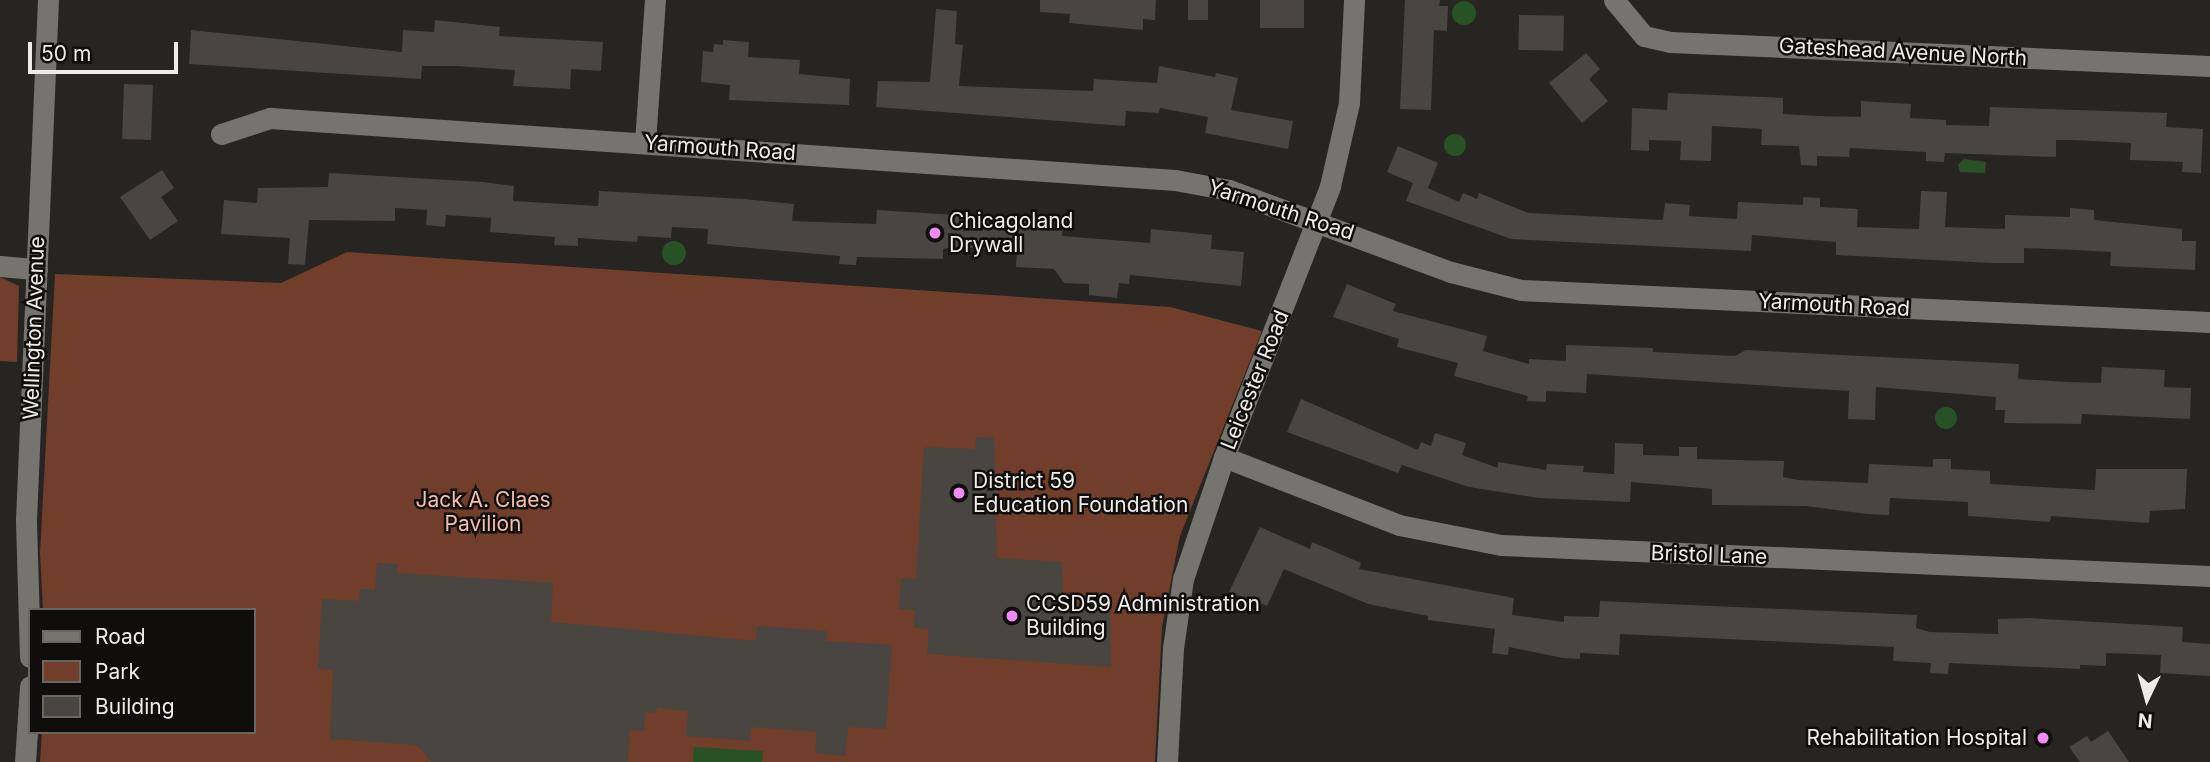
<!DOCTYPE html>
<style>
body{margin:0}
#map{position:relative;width:2210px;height:762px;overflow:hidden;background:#272521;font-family:Inter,sans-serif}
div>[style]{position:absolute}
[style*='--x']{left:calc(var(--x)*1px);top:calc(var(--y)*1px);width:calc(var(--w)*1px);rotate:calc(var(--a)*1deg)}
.green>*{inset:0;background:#703e2a}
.water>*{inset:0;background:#285226}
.round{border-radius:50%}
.building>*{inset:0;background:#494541;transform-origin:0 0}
.minor>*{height:21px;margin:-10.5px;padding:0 10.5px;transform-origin:10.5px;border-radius:10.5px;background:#76746f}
.dots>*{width:19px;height:19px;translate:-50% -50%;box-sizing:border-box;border:4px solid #0f0e0c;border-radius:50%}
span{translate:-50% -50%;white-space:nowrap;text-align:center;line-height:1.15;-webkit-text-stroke:5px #0f0e0c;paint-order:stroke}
.street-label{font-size:21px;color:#edece9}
.poi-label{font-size:21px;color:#edece9}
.left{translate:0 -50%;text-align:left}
.right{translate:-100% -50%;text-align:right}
.park-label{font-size:21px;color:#f4bea9}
.legend{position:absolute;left:28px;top:608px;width:228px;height:126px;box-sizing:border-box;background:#0f0e0c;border:2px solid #686764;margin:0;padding:9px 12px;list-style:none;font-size:21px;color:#edece9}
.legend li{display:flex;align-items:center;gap:14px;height:35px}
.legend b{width:35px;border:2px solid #686764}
.north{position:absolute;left:2112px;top:664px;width:70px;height:70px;-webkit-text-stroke:5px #0f0e0c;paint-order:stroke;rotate:185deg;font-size:19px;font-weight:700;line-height:28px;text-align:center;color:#edece9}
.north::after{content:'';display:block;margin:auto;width:24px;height:32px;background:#edece9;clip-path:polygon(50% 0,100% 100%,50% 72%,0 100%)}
.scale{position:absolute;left:28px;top:42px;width:150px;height:32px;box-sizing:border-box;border:4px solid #edece9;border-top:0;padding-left:9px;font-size:21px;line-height:24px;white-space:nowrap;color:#edece9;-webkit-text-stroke:5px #0f0e0c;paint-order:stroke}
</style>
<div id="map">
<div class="green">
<i style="clip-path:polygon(347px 252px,1170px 307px,1262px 331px,1180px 536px,1162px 627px,1155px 762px,40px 762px,42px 732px,254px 732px,254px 610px,43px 610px,40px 553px,55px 274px,281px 283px)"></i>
<i style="clip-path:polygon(0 277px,19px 286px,17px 362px,0 361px)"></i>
</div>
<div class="water">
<i class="round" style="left:1452px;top:1px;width:24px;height:24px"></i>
<i class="round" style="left:1444px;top:134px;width:22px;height:22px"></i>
<i style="clip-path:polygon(1964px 159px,1986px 162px,1985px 173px,1960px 172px,1958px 165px)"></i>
<i class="round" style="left:662px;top:241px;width:24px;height:24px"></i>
<i class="round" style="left:1935px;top:407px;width:22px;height:22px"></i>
<i style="clip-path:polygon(694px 747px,763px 751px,762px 762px,693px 762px)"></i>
</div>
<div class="building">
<i style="clip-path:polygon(1040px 0,1156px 0,1155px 20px,1143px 19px,1143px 30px,1069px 23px,1070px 14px,1040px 12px)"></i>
<i style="left:1188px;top:0;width:20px;height:20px"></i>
<i style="left:1260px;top:0;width:44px;height:28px"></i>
<i style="clip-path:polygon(1405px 0,1440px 0,1439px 6px,1448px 6px,1447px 31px,1434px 30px,1431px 110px,1400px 109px)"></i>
<i style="clip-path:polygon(936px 9px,957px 11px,955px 44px,963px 45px,959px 86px,1093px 91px,1094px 79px,1157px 83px,1159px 66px,1215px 77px,1216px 73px,1238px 78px,1231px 110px,1293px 121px,1288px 149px,1205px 133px,1208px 117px,1160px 108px,1159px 113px,1126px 111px,1125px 126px,876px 107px,878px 81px,930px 82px)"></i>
<i style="left:1519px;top:15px;width:45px;height:35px;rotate:1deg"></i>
<i style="clip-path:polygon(435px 20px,500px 27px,499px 36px,603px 42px,601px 71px,571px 69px,570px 89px,513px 86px,515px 70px,457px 66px,422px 66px,421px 79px,189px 64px,191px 30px,402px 52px,403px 30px,434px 32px)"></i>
<i style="clip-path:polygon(723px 40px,749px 42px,748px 57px,800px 60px,799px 74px,850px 79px,849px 105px,729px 100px,730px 85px,701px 82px,703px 51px,713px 52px,714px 44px,723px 45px)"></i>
<i style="clip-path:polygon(1586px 53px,1600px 69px,1589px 79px,1608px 101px,1582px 123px,1549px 83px)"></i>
<i style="left:124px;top:84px;width:29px;height:55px;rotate:2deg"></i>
<i style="clip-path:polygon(1668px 93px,1783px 98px,1783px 114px,1818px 116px,1861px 117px,1861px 101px,1911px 104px,1910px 118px,1946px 120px,1946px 125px,1989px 126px,1990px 107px,2167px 113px,2166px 127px,2203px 129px,2201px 173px,2182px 172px,2183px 162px,2130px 160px,2131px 143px,2073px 140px,2056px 140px,2056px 157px,1945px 153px,1944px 162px,1926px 161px,1926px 152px,1850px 148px,1849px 157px,1817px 156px,1817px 166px,1801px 165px,1799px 146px,1761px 145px,1762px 129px,1712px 126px,1711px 161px,1680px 160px,1681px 141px,1649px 140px,1649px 151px,1631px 150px,1632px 108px,1667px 110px)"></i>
<i style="clip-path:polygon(1398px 146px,1438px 163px,1428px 188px,1459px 202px,1463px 193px,1477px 199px,1479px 193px,1528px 213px,1663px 220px,1665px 203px,1690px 205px,1689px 216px,1737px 219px,1738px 202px,1803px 205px,1803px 197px,1820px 198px,1820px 207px,1858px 209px,1857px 227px,1919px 229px,1921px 191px,1947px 192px,1945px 227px,2005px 229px,2005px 215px,2070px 217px,2070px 208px,2094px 210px,2094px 220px,2182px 229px,2182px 241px,2196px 241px,2195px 270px,2110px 266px,2111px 252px,2076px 250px,2024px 248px,2024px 263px,1993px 263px,1836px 255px,1836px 242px,1752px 235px,1751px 251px,1511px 239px,1406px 201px,1413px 183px,1387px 172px)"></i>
<i style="clip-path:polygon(162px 170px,174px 188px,161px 197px,178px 221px,150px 240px,120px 197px)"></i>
<i style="clip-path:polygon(329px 173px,483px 182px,514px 186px,513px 201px,598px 206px,599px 191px,745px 199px,794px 204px,792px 221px,876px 224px,877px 210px,1063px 222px,1062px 236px,1150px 243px,1151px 229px,1212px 235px,1211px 249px,1244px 252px,1241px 286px,1130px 275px,1129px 284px,1119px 283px,1117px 298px,1089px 295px,1089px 284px,1064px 283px,1054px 269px,1016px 267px,1017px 251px,959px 247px,943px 249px,943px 259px,857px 257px,856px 265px,839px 264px,840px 256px,707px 244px,708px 229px,672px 227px,671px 238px,638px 236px,637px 242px,578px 238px,578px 246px,554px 245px,555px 237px,490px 232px,491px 218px,446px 215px,445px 227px,426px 225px,427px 210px,395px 208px,395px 221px,309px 220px,305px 265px,288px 264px,290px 238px,221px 234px,224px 200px,257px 203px,258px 188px,328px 187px)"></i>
<i style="clip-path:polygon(1347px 284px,1396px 304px,1393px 311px,1487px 336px,1483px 351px,1529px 364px,1529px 359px,1566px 361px,1566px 345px,1653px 348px,1653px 352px,1735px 356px,1746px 350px,2019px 364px,2018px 379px,2067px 382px,2101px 383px,2102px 367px,2165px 370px,2164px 387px,2191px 388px,2190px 419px,2082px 414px,2081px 424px,2004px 423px,2005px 410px,1995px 410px,1996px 397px,1876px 387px,1875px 420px,1848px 419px,1849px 391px,1587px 374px,1586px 393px,1546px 391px,1546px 402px,1527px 401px,1528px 396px,1454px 376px,1458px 363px,1397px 347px,1399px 339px,1333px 317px)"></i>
<i style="clip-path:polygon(1301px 399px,1418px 450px,1421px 442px,1431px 446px,1435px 433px,1466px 443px,1462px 455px,1498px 468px,1498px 462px,1546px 470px,1547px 464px,1584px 466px,1583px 472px,1614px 474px,1615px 443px,1643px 444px,1643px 455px,1679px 456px,1679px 447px,1697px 447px,1697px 459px,1784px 461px,1783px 477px,1798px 480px,1868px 483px,1869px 464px,1933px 467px,1933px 459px,1951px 459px,1951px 469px,1990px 471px,1990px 484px,2095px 490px,2096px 469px,2187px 469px,2185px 509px,2150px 511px,2149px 523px,2051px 516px,2050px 522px,1968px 516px,1968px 502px,1890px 498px,1889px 515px,1867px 514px,1806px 506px,1712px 505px,1712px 489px,1631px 482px,1630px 502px,1539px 498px,1469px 487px,1402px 465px,1398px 473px,1287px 432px)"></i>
<i style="clip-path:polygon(976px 437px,994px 438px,997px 558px,1062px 562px,1063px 602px,1110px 605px,1111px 667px,927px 654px,929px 629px,914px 628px,915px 610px,899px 609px,901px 578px,916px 579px,924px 447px,975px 449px)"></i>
<i style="clip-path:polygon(1260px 527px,1310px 549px,1312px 542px,1361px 563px,1359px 569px,1514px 598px,1512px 615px,1564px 622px,1564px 616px,1599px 617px,1600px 601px,1917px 615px,1916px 628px,1930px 632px,1998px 634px,1998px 619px,2028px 618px,2183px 627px,2182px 642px,2210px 644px,2210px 676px,2160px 673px,2161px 655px,2106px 653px,2106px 666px,2080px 665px,2080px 669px,1949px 663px,1948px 674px,1930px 673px,1931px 663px,1893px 661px,1894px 647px,1620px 634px,1619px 655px,1580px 653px,1580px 659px,1563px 658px,1509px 647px,1508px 655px,1492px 653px,1495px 629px,1428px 620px,1428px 616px,1368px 604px,1284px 569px,1267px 606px,1229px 592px)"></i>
<i style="clip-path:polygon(377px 563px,398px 564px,397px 573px,553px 583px,551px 622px,756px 641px,757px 626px,827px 631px,826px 641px,892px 645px,886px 729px,848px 727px,845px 756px,815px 753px,817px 732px,751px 727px,750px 741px,686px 736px,688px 711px,657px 708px,657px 713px,645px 712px,644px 731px,630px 730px,628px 762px,431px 762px,417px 745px,330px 739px,333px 670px,318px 669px,322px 599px,359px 601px,360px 589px,375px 590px)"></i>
<i style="clip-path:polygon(2108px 731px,2129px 762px,2080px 762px,2069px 747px,2087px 736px,2091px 742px)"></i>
</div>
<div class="minor">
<i style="--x:1614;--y:0;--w:47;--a:50.2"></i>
<i style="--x:1644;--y:36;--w:27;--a:13"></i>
<i style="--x:1670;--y:42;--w:541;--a:2.54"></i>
<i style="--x:221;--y:134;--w:52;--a:-18.1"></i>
<i style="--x:270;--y:118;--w:907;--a:3.92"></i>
<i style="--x:1175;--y:180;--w:55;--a:10.5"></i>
<i style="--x:1229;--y:190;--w:237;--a:20.3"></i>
<i style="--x:1451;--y:272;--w:72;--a:14.4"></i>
<i style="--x:1521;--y:290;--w:690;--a:2.66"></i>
<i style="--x:645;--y:142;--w:142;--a:-86"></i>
<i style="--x:0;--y:266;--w:37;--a:5"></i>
<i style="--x:1224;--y:457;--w:188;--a:21.2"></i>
<i style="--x:1399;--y:525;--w:104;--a:11.1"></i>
<i style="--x:1501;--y:545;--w:710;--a:2.5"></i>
<i style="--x:30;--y:657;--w:137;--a:-91.7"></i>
<i style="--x:26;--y:520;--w:520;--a:-87.58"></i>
<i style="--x:25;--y:762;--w:76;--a:-86.2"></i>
<i style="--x:1167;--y:762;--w:114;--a:-87"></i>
<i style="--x:1173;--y:648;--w:70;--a:-81.8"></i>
<i style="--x:1183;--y:579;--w:129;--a:-71.4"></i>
<i style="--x:1224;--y:457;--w:291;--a:-68.6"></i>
<i style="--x:1330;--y:186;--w:85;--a:-77.1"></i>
<i style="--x:1349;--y:103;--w:103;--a:-87.2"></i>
</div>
<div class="dots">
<i style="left:935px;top:233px;background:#f18af4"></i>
<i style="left:959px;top:493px;background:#f18af4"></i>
<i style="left:1012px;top:616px;background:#f18af4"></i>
<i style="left:2043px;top:738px;background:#f18af4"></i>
</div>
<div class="street-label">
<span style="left:1903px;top:52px;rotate:3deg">Gateshead Avenue North</span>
<span style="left:720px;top:148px;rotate:4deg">Yarmouth Road</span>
<span style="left:1281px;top:210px;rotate:18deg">Yarmouth Road</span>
<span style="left:1834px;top:305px;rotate:3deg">Yarmouth Road</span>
<span style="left:34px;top:328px;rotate:-88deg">Wellington Avenue</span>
<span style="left:1255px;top:380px;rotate:-68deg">Leicester Road</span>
<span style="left:1709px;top:555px;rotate:2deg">Bristol Lane</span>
</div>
<div class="poi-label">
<span class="left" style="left:949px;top:233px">Chicagoland<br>Drywall</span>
<span class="left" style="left:973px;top:493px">District 59<br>Education Foundation</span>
<span class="left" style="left:1026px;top:616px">CCSD59 Administration<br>Building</span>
<span class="right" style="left:2027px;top:738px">Rehabilitation Hospital</span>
</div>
<div class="park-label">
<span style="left:483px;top:512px">Jack A. Claes<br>Pavilion</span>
</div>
<ul class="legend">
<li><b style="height:9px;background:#76746f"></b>Road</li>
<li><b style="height:19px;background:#703e2a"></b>Park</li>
<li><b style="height:19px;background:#494541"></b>Building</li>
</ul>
<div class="north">N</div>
<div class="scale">50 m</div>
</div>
